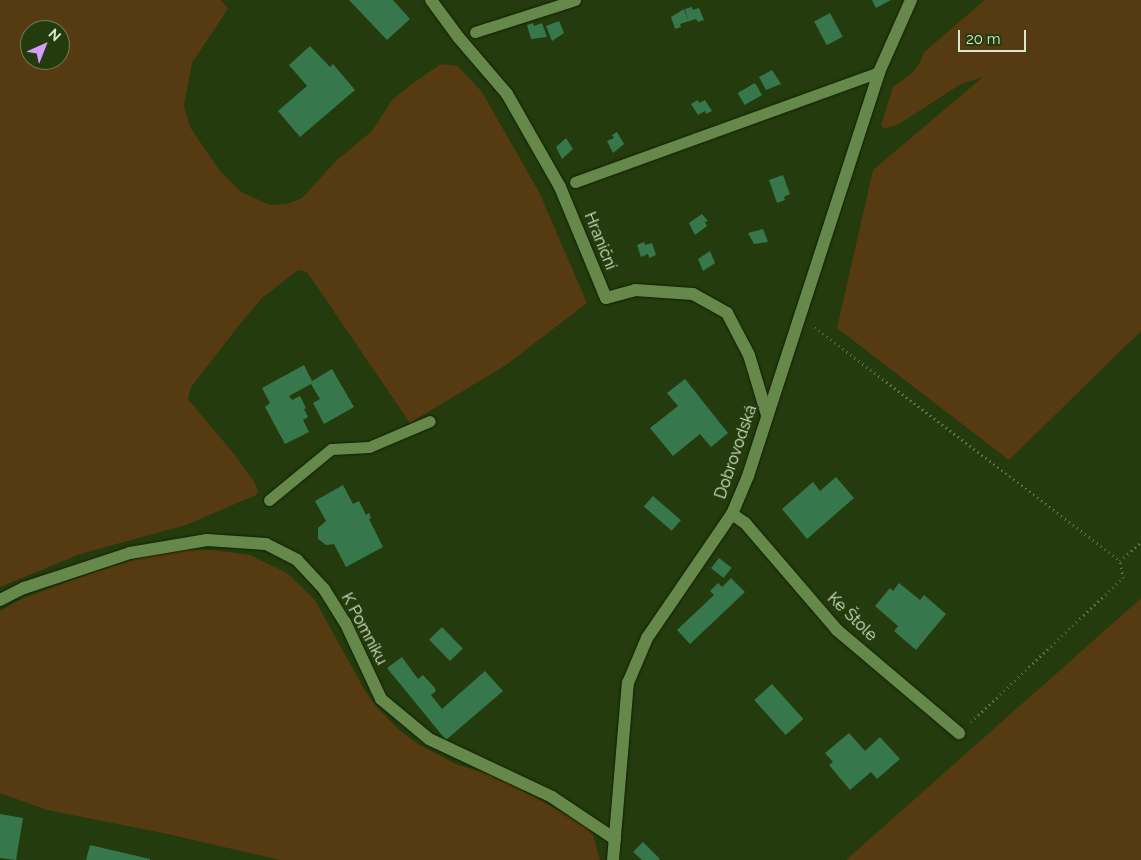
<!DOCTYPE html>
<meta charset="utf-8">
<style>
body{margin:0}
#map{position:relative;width:1141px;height:860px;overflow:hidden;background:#243b0d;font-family:Raleway,sans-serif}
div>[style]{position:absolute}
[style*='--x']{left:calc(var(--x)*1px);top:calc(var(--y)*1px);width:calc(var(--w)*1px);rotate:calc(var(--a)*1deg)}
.green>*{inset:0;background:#563a11}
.building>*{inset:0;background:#36774c;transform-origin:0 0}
.path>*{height:3px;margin-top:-1.5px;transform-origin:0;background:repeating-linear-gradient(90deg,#63784f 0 1px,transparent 0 5px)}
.roads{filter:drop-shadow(0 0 1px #102002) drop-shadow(0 0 1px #102002)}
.lane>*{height:11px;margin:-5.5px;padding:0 5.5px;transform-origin:5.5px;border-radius:5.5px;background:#66894b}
.street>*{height:12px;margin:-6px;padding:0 6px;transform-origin:6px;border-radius:6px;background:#66894b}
span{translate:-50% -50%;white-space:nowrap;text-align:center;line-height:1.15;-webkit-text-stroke:5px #243b0d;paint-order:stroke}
.street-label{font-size:16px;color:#d5e8c8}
.north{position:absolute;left:20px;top:20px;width:50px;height:50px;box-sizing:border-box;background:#243b0d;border:1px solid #6b8058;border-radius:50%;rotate:44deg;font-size:14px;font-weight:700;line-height:20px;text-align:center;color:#d5e8c8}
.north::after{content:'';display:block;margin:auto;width:18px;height:22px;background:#d79bf9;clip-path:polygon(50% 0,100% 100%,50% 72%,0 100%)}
.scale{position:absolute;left:958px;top:30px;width:68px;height:22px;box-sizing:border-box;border:2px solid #d5e8c8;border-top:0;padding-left:6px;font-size:15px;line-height:18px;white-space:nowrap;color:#d5e8c8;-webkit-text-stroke:4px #243b0d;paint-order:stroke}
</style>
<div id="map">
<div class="green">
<i style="clip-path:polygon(evenodd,0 0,221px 0,228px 9px,192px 63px,184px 106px,190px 127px,220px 171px,241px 192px,270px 205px,287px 204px,302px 198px,336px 161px,372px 131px,392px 100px,413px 83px,441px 64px,458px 66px,482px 92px,539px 192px,587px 303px,506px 365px,410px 423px,307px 272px,298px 270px,262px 298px,244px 319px,191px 387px,188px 399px,235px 455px,255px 483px,258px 491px,256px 495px,186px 525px,80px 554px,0 587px,0 0,30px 30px,60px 30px,60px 60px,30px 60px,30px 30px)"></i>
<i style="clip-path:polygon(985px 0,1141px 0,1141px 331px,1009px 460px,837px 328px,873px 170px,983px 77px,961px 84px,899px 124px,884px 129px,881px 125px,893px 87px,911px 74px,918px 66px,924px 52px)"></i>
<i style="clip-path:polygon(173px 550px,213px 550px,250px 555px,287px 573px,315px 600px,364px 689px,376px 706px,399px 730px,418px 744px,456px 764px,498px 777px,583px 824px,593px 835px,600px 860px,280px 860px,163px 833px,47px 810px,0 793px,0 611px,23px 598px,86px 575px,150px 554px)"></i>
<i style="clip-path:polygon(1141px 598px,1141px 860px,846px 860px,1139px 600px)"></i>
</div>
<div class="building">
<i style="clip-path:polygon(349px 0,393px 0,410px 19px,387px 40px)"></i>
<i style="clip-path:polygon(872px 0,891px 0,876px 8px)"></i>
<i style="clip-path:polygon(692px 7px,693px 10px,699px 8px,704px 20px,698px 22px,696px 19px,680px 24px,681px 27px,675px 29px,671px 17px,684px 9px,688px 20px,685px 9px)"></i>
<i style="left:830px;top:13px;width:27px;height:18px;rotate:62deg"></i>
<i style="clip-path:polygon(559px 21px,564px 33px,552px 41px,546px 26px)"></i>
<i style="clip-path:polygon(533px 23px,534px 26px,542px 23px,547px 37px,531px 39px,527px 25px)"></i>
<i style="clip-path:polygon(310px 46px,330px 67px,333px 64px,355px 90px,300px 137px,278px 111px,307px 86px,289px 65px)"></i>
<i style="clip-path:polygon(772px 70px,781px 84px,766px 90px,759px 77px)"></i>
<i style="left:755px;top:83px;width:14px;height:20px;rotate:60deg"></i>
<i style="clip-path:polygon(698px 100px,699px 103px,705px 100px,712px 111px,706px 114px,705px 111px,698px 115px,691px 104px)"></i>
<i style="clip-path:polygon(617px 132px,624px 144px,613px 153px,607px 141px,614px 138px,612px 135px)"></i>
<i style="clip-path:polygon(566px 138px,573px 149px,562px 159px,556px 147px)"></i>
<i style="clip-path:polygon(783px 175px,790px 194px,784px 197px,785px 200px,777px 203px,769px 180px)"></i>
<i style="clip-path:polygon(702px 214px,708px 221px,705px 222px,707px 226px,695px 235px,689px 223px)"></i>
<i style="clip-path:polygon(763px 229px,768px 242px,754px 244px,748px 233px)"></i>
<i style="clip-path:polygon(644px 242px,645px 245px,652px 243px,656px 255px,649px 258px,648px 254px,641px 257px,637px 245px)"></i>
<i style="clip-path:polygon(710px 251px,715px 263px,703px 271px,698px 259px)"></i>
<i style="clip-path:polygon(304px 365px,312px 381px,332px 369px,354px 407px,324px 424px,313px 403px,320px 399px,311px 384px,289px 396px,292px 400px,300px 396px,306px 408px,304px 409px,308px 417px,303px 420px,309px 432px,285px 444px,265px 407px,270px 403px,262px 388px)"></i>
<i style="clip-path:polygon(685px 379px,728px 433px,711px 447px,700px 434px,673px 456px,650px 428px,678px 406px,667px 393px)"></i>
<i style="clip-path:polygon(836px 477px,854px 498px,807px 539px,782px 509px,813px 482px,820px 491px)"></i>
<i style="clip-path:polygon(343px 485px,353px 504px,359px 501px,366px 515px,369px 513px,371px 518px,369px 519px,383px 547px,346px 567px,334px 544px,326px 545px,318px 539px,318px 528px,326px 521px,315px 501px)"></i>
<i style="left:653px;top:496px;width:37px;height:14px;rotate:41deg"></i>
<i style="left:719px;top:558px;width:16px;height:13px;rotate:38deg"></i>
<i style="clip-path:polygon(731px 578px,745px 592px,690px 644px,677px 630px,714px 595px,710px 591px,718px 583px,722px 587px)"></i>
<i style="clip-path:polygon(899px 583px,920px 600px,924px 595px,946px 614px,916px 650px,894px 631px,898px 626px,875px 606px,890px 588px,893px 591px)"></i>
<i style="left:442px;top:627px;width:30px;height:18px;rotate:46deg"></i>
<i style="clip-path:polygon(402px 657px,418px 679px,423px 675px,434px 687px,436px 691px,431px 695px,442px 709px,485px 671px,503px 691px,446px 740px,387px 668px)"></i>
<i style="left:772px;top:684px;width:47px;height:24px;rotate:48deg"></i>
<i style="clip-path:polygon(849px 733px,865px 751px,880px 737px,900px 759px,877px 779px,871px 772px,850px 790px,829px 765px,833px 762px,825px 753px)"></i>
<i style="clip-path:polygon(0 814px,23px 818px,16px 860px,0 858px)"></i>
<i style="clip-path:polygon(643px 842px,660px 859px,658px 860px,642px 860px,633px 852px)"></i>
<i style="clip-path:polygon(90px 845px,150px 859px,150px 860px,86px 860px)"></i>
</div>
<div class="path">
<i style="--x:815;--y:327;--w:384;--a:37.5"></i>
<i style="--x:1120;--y:561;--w:28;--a:-42"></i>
<i style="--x:971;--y:722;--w:209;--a:-43.5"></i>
<i style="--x:1123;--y:578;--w:17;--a:-100"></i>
</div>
<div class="roads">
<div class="lane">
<i style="--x:475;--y:32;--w:105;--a:-17.7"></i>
<i style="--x:575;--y:182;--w:323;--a:-19.9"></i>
<i style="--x:269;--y:500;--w:80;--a:-39.4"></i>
<i style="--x:331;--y:449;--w:38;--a:-3"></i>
<i style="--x:369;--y:447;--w:66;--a:-23.1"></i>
</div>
<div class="street">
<i style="--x:431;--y:0;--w:47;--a:53.6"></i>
<i style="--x:459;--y:38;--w:74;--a:49.4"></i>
<i style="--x:507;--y:94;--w:107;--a:60.3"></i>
<i style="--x:560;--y:187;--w:120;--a:67.5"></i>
<i style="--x:606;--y:298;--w:30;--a:-15"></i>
<i style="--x:635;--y:290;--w:58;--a:3.9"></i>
<i style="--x:693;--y:294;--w:39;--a:29"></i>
<i style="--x:727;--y:313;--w:47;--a:62.4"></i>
<i style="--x:749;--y:355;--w:63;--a:73.3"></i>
<i style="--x:732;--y:514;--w:16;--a:35"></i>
<i style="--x:745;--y:523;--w:141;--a:49.3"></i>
<i style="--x:837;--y:630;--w:160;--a:40.2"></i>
<i style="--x:0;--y:600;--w:27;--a:-27"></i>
<i style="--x:24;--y:588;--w:112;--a:-18.3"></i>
<i style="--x:130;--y:553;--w:78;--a:-9.6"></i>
<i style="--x:207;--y:540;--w:59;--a:3.9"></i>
<i style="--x:266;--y:544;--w:35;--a:27"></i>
<i style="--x:297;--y:560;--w:40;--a:47"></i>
<i style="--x:324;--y:589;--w:39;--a:58"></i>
<i style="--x:345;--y:622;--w:85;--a:64.9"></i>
<i style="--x:381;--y:699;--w:62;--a:39.8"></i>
<i style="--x:429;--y:739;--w:136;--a:25.2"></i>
<i style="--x:552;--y:797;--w:76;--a:33.7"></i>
<i style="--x:613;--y:860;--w:178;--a:-85.2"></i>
<i style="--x:628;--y:683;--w:49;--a:-67.1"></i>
<i style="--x:647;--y:638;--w:150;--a:-55.6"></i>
<i style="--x:732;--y:514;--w:41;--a:-67.2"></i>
<i style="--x:748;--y:476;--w:425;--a:-72"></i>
<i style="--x:879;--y:72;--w:79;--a:-66"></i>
</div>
</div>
<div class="street-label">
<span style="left:600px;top:241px;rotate:68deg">Hraniční</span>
<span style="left:736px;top:452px;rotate:-71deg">Dobrovodská</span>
<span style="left:852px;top:617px;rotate:44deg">Ke Štole</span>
<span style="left:364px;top:629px;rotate:62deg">K Pomníku</span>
</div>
<div class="north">N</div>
<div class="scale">20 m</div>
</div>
